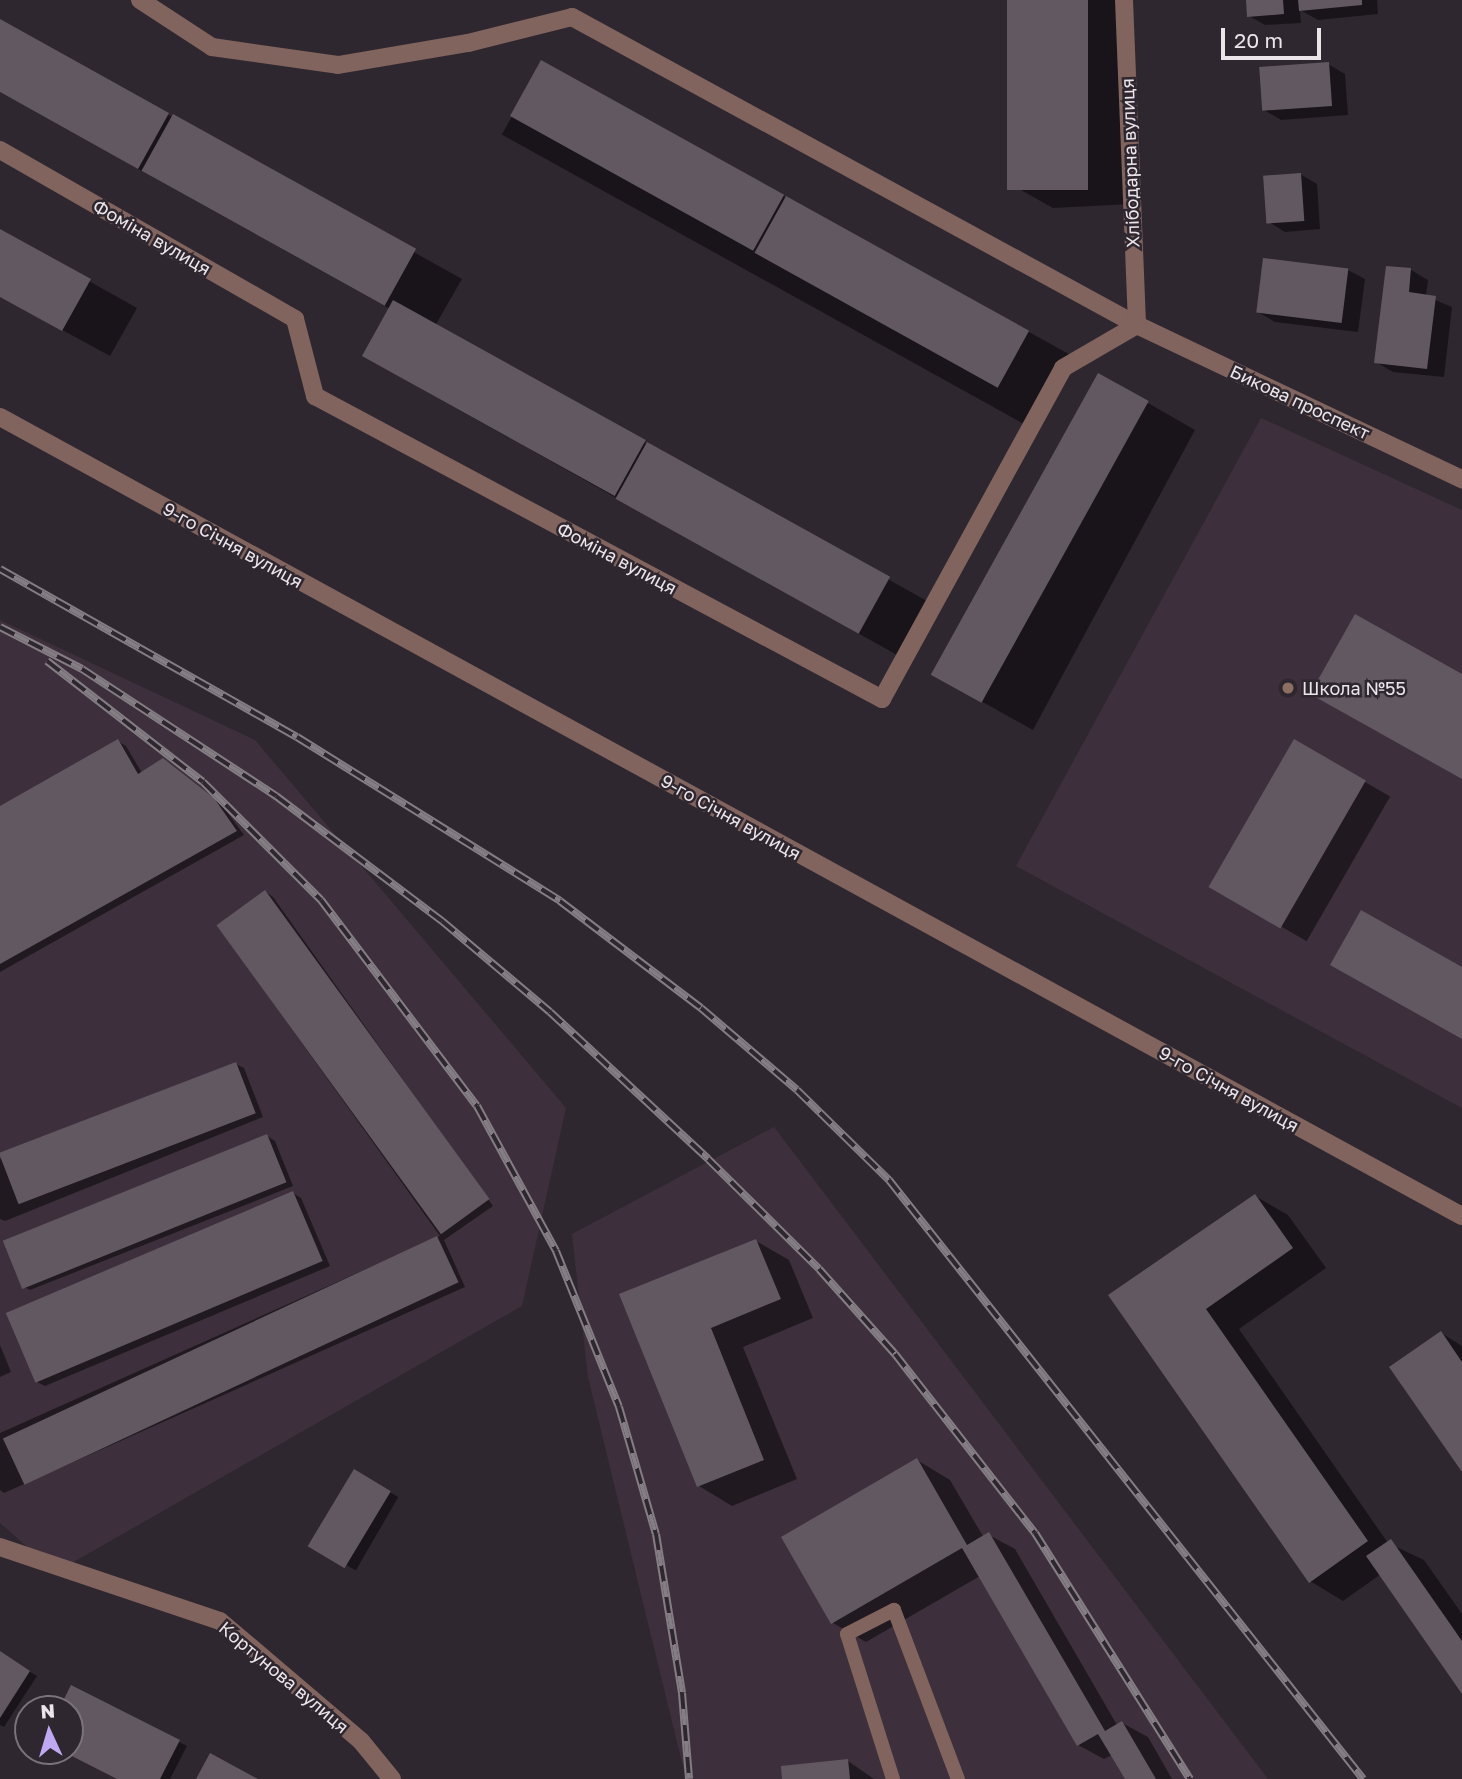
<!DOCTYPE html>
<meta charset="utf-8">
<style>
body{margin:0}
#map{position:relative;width:1462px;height:1779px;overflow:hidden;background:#2f272f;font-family:"Golos Text",sans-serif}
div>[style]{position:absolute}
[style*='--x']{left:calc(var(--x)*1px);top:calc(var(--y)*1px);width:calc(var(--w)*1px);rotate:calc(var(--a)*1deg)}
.built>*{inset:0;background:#3d303c}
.shadow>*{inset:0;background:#0007;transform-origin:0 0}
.building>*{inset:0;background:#625861;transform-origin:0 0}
.service>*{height:14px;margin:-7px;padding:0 7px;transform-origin:7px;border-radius:7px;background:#81645e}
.minor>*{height:18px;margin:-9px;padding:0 9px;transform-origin:9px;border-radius:9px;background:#81645e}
.tertiary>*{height:18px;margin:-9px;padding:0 9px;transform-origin:9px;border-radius:9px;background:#81645e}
.rail>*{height:8px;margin-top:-4px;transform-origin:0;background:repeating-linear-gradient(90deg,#2f272f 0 16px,#847d84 0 32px);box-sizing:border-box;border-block:2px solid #847d84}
.dots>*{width:19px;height:19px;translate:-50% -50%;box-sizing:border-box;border:4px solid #2f272f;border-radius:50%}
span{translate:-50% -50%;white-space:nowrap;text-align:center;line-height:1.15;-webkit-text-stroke:5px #2f272f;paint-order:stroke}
.street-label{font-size:18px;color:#ebe5ea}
.poi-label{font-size:18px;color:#ebe5ea}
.left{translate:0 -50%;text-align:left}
.north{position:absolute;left:14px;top:1695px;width:70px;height:70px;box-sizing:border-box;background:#2f272f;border:2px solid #7a737a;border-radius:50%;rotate:356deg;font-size:19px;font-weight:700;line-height:28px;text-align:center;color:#ebe5ea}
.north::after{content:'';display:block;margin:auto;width:24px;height:32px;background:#c0a8f3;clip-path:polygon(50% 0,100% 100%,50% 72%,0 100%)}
.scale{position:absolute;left:1221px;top:28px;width:100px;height:32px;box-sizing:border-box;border:4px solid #ebe5ea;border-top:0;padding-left:9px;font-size:21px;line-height:24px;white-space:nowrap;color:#ebe5ea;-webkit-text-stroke:5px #2f272f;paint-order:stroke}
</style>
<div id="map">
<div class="built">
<i style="clip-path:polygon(1261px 418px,1462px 510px,1462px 1108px,1016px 866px)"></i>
<i style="clip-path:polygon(0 620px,255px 740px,566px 1108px,522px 1306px,56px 1572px,0 1523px)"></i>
<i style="clip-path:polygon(774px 1127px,1268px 1779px,686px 1779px,588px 1377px,572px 1234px)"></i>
</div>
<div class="shadow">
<i style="clip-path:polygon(1009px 0,1120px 0,1131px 204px,1053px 208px,1019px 189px)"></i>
<i style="clip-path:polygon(1247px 0,1377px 0,1378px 14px,1318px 20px,1300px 10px,1301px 23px,1265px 25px,1249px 16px)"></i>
<i style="clip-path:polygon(0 21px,462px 279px,435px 326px,936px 606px,906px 660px,411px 383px,390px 309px,0 92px)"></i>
<i style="left:542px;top:62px;width:611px;height:83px;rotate:29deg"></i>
<i style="clip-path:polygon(1328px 64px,1345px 74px,1348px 115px,1281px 120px,1264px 110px)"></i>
<i style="clip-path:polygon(1300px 174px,1317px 184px,1320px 229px,1285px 232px,1269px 222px)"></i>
<i style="clip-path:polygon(0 231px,137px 308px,110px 356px,0 296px)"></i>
<i style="clip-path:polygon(1264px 260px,1348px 270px,1365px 279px,1358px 332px,1275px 322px,1258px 312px)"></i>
<i style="clip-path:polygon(1387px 268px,1411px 270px,1428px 280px,1426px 296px,1452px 307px,1444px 377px,1393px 372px,1376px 362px)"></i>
<i style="clip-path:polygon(1148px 403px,1195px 430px,1033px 730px,936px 676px)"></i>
<i style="clip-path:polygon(118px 741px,126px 746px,142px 773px,163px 760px,171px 764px,222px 805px,244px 835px,0 972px,0 808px)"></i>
<i style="left:1294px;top:741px;width:111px;height:167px;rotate:30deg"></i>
<i style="clip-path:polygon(266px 892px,273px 897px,493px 1206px,444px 1240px,465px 1287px,4px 1493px,0 1490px,0 1433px,440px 1236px,218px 926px)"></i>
<i style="clip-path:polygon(236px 1064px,244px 1068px,263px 1117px,5px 1221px,0 1219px,0 1159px)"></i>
<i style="clip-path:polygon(267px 1136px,275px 1141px,293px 1186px,30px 1290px,22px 1286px)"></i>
<i style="clip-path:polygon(293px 1193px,301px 1198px,330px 1266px,45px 1386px,37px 1382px)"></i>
<i style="clip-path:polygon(1255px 1196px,1288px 1215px,1326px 1268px,1239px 1329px,1388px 1543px,1424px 1560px,1462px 1614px,1462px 1691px,1381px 1574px,1343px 1601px,1310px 1581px,1111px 1296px)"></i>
<i style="clip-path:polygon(756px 1241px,789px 1260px,813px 1318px,743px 1347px,797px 1479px,732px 1506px,699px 1486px,621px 1295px)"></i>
<i style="clip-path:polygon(1441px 1333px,1462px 1346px,1462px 1469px)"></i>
<i style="clip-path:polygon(0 1345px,11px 1372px,0 1377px)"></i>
<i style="clip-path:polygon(917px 1460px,950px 1480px,984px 1538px,989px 1535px,1015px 1549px,1117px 1725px,1122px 1723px,1148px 1737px,1172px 1779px,1127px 1779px,1112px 1755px,1104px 1759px,1078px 1745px,980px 1576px,866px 1642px,833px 1623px)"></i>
<i style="left:355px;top:1472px;width:50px;height:85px;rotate:30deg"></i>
<i style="clip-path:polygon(0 1653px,37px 1676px,4px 1727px,0 1725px)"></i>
<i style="clip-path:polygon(72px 1688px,187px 1746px,170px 1779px,120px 1779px,65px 1751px,70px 1751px,70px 1709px,61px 1709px)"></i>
<i style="clip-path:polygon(848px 1761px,874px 1779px,784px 1779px)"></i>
</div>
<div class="building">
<i style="left:1007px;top:0;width:81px;height:190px"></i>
<i style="clip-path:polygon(1246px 0,1283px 0,1284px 14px,1247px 17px)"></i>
<i style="clip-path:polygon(1298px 0,1362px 0,1362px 5px,1299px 11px)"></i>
<i style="clip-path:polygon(0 19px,169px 113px,138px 169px,0 92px)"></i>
<i style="left:541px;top:60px;width:278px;height:64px;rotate:29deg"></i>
<i style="left:1329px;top:62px;width:44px;height:70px;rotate:86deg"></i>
<i style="left:173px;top:114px;width:278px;height:65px;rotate:29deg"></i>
<i style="left:1301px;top:173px;width:48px;height:38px;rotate:86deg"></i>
<i style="left:786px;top:196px;width:278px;height:65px;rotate:29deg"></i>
<i style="clip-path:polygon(0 229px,91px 279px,62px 331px,0 297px)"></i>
<i style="left:1263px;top:258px;width:86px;height:55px;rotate:7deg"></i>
<i style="clip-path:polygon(1386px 266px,1411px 268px,1409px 292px,1436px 296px,1427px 369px,1374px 363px)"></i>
<i style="left:393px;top:300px;width:289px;height:64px;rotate:29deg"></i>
<i style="left:1098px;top:373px;width:58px;height:345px;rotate:29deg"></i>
<i style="left:647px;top:442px;width:278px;height:65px;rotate:29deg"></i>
<i style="clip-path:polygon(1355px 614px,1462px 674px,1462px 779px,1310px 694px)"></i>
<i style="clip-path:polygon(118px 739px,138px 774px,163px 758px,214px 798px,237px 831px,0 964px,0 806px)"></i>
<i style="left:1294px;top:739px;width:83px;height:171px;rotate:30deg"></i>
<i style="left:265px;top:890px;width:382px;height:60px;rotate:54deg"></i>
<i style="clip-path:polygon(1361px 910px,1462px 967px,1462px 1039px,1330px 965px)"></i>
<i style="left:236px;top:1062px;width:55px;height:254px;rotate:69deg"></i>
<i style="left:267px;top:1134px;width:52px;height:285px;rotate:68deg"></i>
<i style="left:293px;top:1191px;width:76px;height:312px;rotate:67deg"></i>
<i style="clip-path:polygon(1255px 1194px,1293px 1248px,1206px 1309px,1368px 1541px,1309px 1583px,1108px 1295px)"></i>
<i style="left:437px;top:1236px;width:51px;height:479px;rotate:65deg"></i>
<i style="clip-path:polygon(756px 1239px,781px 1299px,711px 1328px,764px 1460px,697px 1487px,619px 1294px)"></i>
<i style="clip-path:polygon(1441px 1331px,1462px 1362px,1462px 1472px,1389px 1367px)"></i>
<i style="clip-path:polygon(917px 1458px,967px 1545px,989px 1532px,1105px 1731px,1122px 1721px,1156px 1779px,1125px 1779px,1098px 1734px,1077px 1746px,962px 1548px,831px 1624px,781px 1537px)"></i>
<i style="left:354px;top:1469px;width:43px;height:90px;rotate:31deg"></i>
<i style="clip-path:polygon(1391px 1539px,1462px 1641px,1462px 1694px,1366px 1556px)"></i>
<i style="clip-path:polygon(0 1651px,30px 1671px,0 1718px)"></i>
<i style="clip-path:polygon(71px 1685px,180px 1740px,160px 1779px,117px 1779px,62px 1751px,70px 1751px,70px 1709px,59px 1709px)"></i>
<i style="clip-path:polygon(210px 1753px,258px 1779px,196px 1779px)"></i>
<i style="clip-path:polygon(848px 1759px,850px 1779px,782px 1779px,781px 1766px)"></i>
</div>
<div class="service">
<i style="--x:893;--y:1779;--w:152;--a:-107.6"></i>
<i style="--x:847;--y:1634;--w:53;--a:-27.1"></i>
<i style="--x:894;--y:1610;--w:181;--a:69.3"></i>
</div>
<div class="minor">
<i style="--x:140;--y:0;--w:86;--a:33.1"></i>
<i style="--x:212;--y:47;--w:127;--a:8.1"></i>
<i style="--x:338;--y:65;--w:132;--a:-9.6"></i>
<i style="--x:468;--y:43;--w:107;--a:-14"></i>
<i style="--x:572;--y:17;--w:643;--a:28.6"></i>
<i style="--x:1137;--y:325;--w:360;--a:25.4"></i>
<i style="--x:1124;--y:0;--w:325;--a:87.7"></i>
<i style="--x:0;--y:150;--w:340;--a:29.8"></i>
<i style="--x:295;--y:319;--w:80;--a:75.4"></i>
<i style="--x:315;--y:396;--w:643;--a:28.12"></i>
<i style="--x:882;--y:699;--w:377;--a:-61.3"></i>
<i style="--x:1063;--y:368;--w:86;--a:-30.2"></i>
<i style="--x:0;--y:1547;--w:232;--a:18.6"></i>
<i style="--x:220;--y:1621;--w:185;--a:40.4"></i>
<i style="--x:361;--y:1741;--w:49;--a:50.8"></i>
</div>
<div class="tertiary">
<i style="--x:0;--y:417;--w:1666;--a:28.66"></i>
</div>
<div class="rail">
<i style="--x:0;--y:569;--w:341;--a:29.5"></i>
<i style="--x:297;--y:737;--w:310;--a:31.9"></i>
<i style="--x:560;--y:901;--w:177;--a:37.2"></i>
<i style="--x:701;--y:1008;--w:126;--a:40.5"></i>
<i style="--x:797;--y:1090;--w:129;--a:44.4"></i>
<i style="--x:889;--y:1180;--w:764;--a:51.64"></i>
<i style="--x:0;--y:627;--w:92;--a:27.1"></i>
<i style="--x:82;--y:669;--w:232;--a:33.2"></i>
<i style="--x:276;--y:796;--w:208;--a:37"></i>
<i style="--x:442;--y:921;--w:141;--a:40.1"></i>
<i style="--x:550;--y:1012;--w:216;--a:42.9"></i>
<i style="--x:708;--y:1159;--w:156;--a:44.7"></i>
<i style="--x:819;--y:1269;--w:114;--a:48.2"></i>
<i style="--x:895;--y:1354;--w:227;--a:52"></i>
<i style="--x:1035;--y:1533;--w:291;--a:57.8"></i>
<i style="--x:47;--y:661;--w:197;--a:37.8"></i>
<i style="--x:203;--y:782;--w:167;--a:45"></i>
<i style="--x:321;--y:900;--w:258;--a:52.9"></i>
<i style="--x:477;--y:1106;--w:165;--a:61.4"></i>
<i style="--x:556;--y:1251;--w:168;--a:68"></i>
<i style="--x:619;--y:1407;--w:132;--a:73.8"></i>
<i style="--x:656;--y:1534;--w:161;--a:80.7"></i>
<i style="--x:682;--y:1693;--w:86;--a:85.3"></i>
</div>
<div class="dots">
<i style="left:1288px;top:688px;background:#8d6e63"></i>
</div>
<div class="street-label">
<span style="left:1130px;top:163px;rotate:-92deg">Хлібодарна вулиця</span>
<span style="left:152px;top:237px;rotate:30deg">Фоміна вулиця</span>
<span style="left:1300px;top:402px;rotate:25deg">Бикова проспект</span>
<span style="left:233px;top:545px;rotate:29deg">9-го Січня вулиця</span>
<span style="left:617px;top:558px;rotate:28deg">Фоміна вулиця</span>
<span style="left:731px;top:817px;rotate:29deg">9-го Січня вулиця</span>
<span style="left:1229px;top:1089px;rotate:29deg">9-го Січня вулиця</span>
<span style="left:284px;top:1677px;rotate:40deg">Кортунова вулиця</span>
</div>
<div class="poi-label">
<span class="left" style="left:1302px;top:688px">Школа №55</span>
</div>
<div class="north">N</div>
<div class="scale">20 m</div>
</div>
